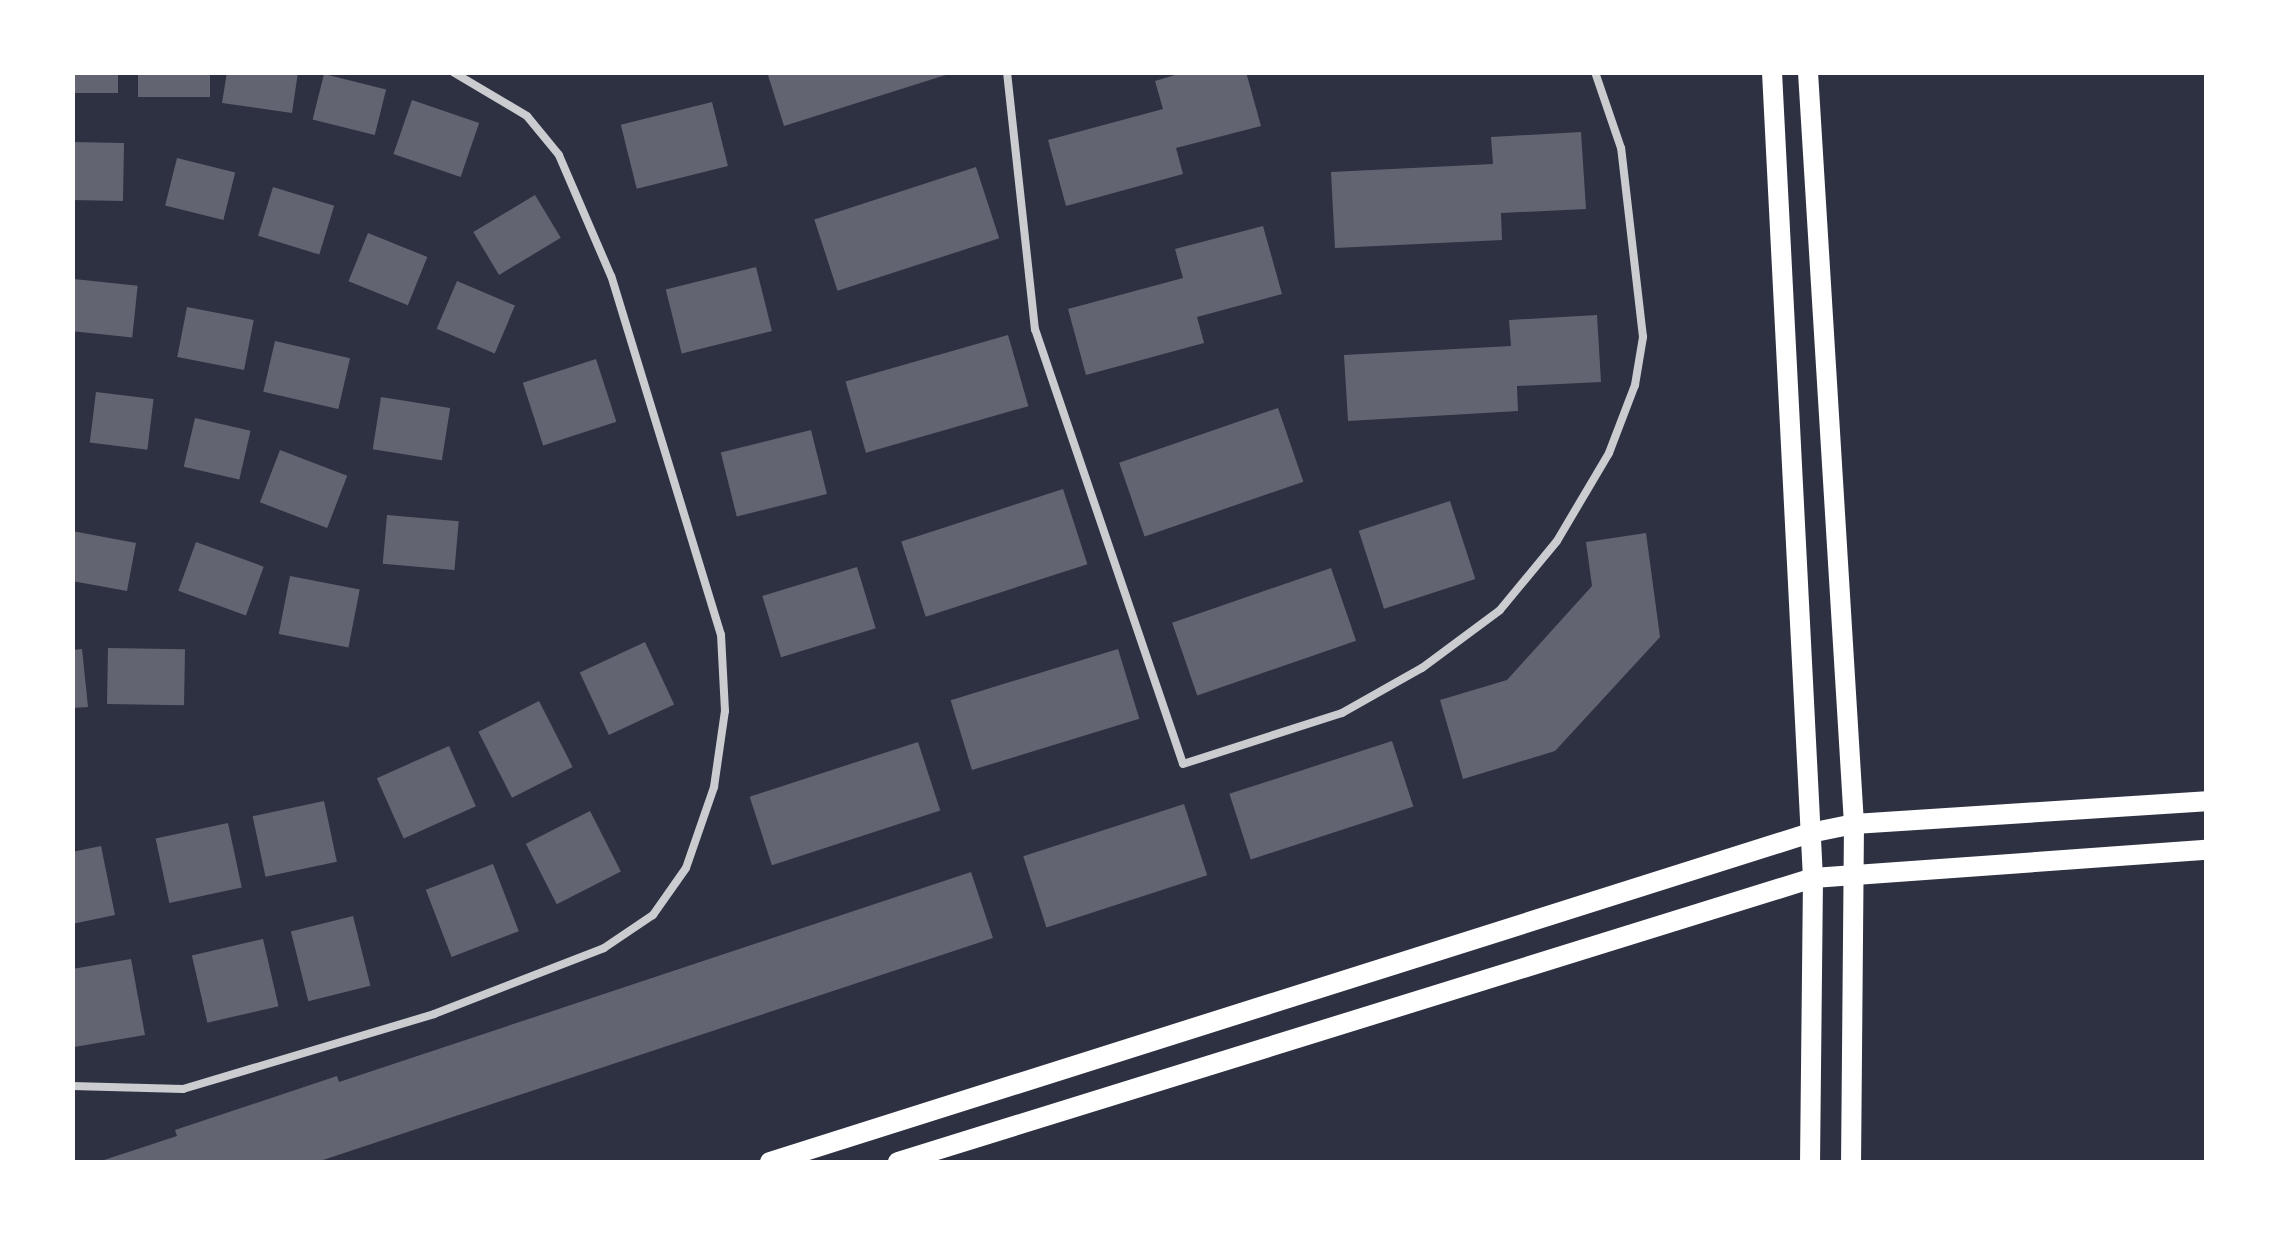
<!DOCTYPE html>
<style>
body{margin:0}
#map{position:relative;width:2279px;height:1235px;overflow:hidden;background:#2d3142;font-family:"Libre Baskerville",serif}
div>[style]{position:absolute}
[style*='--x']{left:calc(var(--x)*1px);top:calc(var(--y)*1px);width:calc(var(--w)*1px);rotate:calc(var(--a)*1deg)}
.building>*{inset:0;background:#626471;transform-origin:0 0}
.service>*{height:8px;margin:-4px;padding:0 4px;transform-origin:4px;border-radius:4px;background:#caccd0}
.secondary>*{height:20px;margin:-10px;padding:0 10px;transform-origin:10px;border-radius:10px;background:#fff}
span{translate:-50% -50%;white-space:nowrap;text-align:center;line-height:1.15;-webkit-text-stroke:10px #fff;paint-order:stroke}
.frame{position:absolute;inset:0;border:75px solid #fff;pointer-events:none}
</style>
<div id="map">
<div class="building">
<i style="left:72px;top:72px;width:46px;height:21px"></i>
<i style="left:138px;top:72px;width:72px;height:25px"></i>
<i style="clip-path:polygon(227px 72px,298px 72px,292px 113px,222px 103px)"></i>
<i style="clip-path:polygon(767px 72px,952px 72px,952px 73px,784px 126px)"></i>
<i style="clip-path:polygon(1185px 72px,1246px 72px,1261px 126px,1176px 148px,1183px 174px,1066px 206px,1048px 140px,1163px 109px,1155px 81px)"></i>
<i style="left:324px;top:74px;width:64px;height:47px;rotate:14deg"></i>
<i style="left:412px;top:100px;width:71px;height:57px;rotate:19deg"></i>
<i style="left:712px;top:102px;width:66px;height:94px;rotate:76deg"></i>
<i style="clip-path:polygon(1581px 132px,1586px 209px,1501px 213px,1502px 240px,1335px 248px,1331px 172px,1493px 164px,1491px 137px)"></i>
<i style="left:72px;top:142px;width:52px;height:58px;rotate:1deg"></i>
<i style="left:177px;top:158px;width:60px;height:49px;rotate:14deg"></i>
<i style="left:976px;top:167px;width:75px;height:170px;rotate:72deg"></i>
<i style="left:273px;top:187px;width:64px;height:51px;rotate:17deg"></i>
<i style="left:535px;top:195px;width:50px;height:72px;rotate:59deg"></i>
<i style="clip-path:polygon(1263px 226px,1282px 294px,1197px 317px,1204px 343px,1086px 375px,1068px 309px,1183px 278px,1175px 249px)"></i>
<i style="left:368px;top:233px;width:64px;height:52px;rotate:22deg"></i>
<i style="left:756px;top:267px;width:66px;height:93px;rotate:76deg"></i>
<i style="left:74px;top:279px;width:64px;height:52px;rotate:6deg"></i>
<i style="left:457px;top:281px;width:63px;height:52px;rotate:23deg"></i>
<i style="left:187px;top:307px;width:68px;height:51px;rotate:11deg"></i>
<i style="clip-path:polygon(1597px 315px,1601px 382px,1517px 386px,1518px 411px,1348px 421px,1344px 355px,1511px 346px,1509px 320px)"></i>
<i style="left:1008px;top:335px;width:74px;height:169px;rotate:74deg"></i>
<i style="left:275px;top:341px;width:77px;height:52px;rotate:13deg"></i>
<i style="left:596px;top:359px;width:66px;height:77px;rotate:72deg"></i>
<i style="left:96px;top:392px;width:58px;height:51px;rotate:7deg"></i>
<i style="left:381px;top:397px;width:70px;height:53px;rotate:9deg"></i>
<i style="left:1278px;top:408px;width:78px;height:168px;rotate:71deg"></i>
<i style="left:195px;top:418px;width:57px;height:50px;rotate:13deg"></i>
<i style="left:811px;top:430px;width:66px;height:93px;rotate:76deg"></i>
<i style="left:280px;top:450px;width:72px;height:56px;rotate:21deg"></i>
<i style="left:1063px;top:489px;width:79px;height:170px;rotate:72deg"></i>
<i style="left:1450px;top:501px;width:82px;height:96px;rotate:72deg"></i>
<i style="left:387px;top:515px;width:72px;height:49px;rotate:5deg"></i>
<i style="clip-path:polygon(72px 531px,136px 543px,127px 591px,72px 581px)"></i>
<i style="clip-path:polygon(1646px 533px,1660px 637px,1555px 751px,1463px 779px,1440px 700px,1507px 680px,1592px 586px,1586px 542px)"></i>
<i style="left:196px;top:542px;width:72px;height:52px;rotate:20deg"></i>
<i style="left:857px;top:567px;width:64px;height:99px;rotate:73deg"></i>
<i style="left:1331px;top:568px;width:77px;height:168px;rotate:71deg"></i>
<i style="left:290px;top:576px;width:71px;height:59px;rotate:11deg"></i>
<i style="left:645px;top:642px;width:69px;height:72px;rotate:65deg"></i>
<i style="left:108px;top:648px;width:77px;height:56px;rotate:1deg"></i>
<i style="clip-path:polygon(82px 649px,88px 707px,72px 708px,72px 650px)"></i>
<i style="left:1118px;top:649px;width:73px;height:175px;rotate:73deg"></i>
<i style="left:539px;top:701px;width:74px;height:68px;rotate:63deg"></i>
<i style="left:1392px;top:741px;width:69px;height:171px;rotate:72deg"></i>
<i style="left:918px;top:742px;width:72px;height:177px;rotate:72deg"></i>
<i style="left:449px;top:746px;width:66px;height:79px;rotate:66deg"></i>
<i style="left:324px;top:801px;width:62px;height:73px;rotate:78deg"></i>
<i style="left:1184px;top:804px;width:75px;height:169px;rotate:72deg"></i>
<i style="left:590px;top:811px;width:68px;height:72px;rotate:63deg"></i>
<i style="left:228px;top:823px;width:66px;height:74px;rotate:78deg"></i>
<i style="clip-path:polygon(101px 846px,115px 915px,72px 924px,72px 852px)"></i>
<i style="left:493px;top:864px;width:72px;height:72px;rotate:69deg"></i>
<i style="clip-path:polygon(971px 872px,993px 938px,317px 1162px,98px 1162px,177px 1136px,175px 1130px,337px 1076px,339px 1082px)"></i>
<i style="left:353px;top:916px;width:72px;height:64px;rotate:76deg"></i>
<i style="left:263px;top:939px;width:69px;height:73px;rotate:77deg"></i>
<i style="clip-path:polygon(131px 959px,145px 1035px,74px 1047px,72px 969px)"></i>
</div>
<div class="service">
<i style="--x:1007;--y:72;--w:259;--a:83.8"></i>
<i style="--x:1035;--y:329;--w:459;--a:71.2"></i>
<i style="--x:1183;--y:764;--w:167;--a:-17.8"></i>
<i style="--x:1342;--y:713;--w:92;--a:-29.4"></i>
<i style="--x:1422;--y:668;--w:97;--a:-36.6"></i>
<i style="--x:1500;--y:610;--w:89;--a:-50.4"></i>
<i style="--x:1557;--y:541;--w:102;--a:-59.4"></i>
<i style="--x:1609;--y:453;--w:73;--a:-69.1"></i>
<i style="--x:1635;--y:385;--w:49;--a:-80.5"></i>
<i style="--x:1643;--y:337;--w:190;--a:-96.6"></i>
<i style="--x:1621;--y:148;--w:80;--a:-108.9"></i>
<i style="--x:72;--y:1086;--w:111;--a:1.5"></i>
<i style="--x:183;--y:1089;--w:262;--a:-16.6"></i>
<i style="--x:434;--y:1014;--w:182;--a:-21.2"></i>
<i style="--x:604;--y:948;--w:59;--a:-34"></i>
<i style="--x:653;--y:915;--w:57;--a:-54.9"></i>
<i style="--x:686;--y:868;--w:86;--a:-70.9"></i>
<i style="--x:714;--y:787;--w:77;--a:-81.8"></i>
<i style="--x:725;--y:711;--w:76;--a:-93"></i>
<i style="--x:721;--y:635;--w:375;--a:-107"></i>
<i style="--x:611;--y:276;--w:132;--a:-113.3"></i>
<i style="--x:559;--y:155;--w:50;--a:-129.4"></i>
<i style="--x:527;--y:116;--w:86;--a:-149.3"></i>
</div>
<div class="secondary">
<i style="--x:1772;--y:72;--w:807;--a:87.09"></i>
<i style="--x:1813;--y:878;--w:284;--a:90.6"></i>
<i style="--x:1808;--y:72;--w:753;--a:86.5"></i>
<i style="--x:1854;--y:824;--w:338;--a:90.5"></i>
<i style="--x:770;--y:1162;--w:1091;--a:-17.55"></i>
<i style="--x:1810;--y:833;--w:45;--a:-11.6"></i>
<i style="--x:1854;--y:824;--w:353;--a:-3.7"></i>
<i style="--x:898;--y:1162;--w:958;--a:-17.24"></i>
<i style="--x:1813;--y:878;--w:394;--a:-4.1"></i>
</div>
<div class="frame"></div>
</div>
